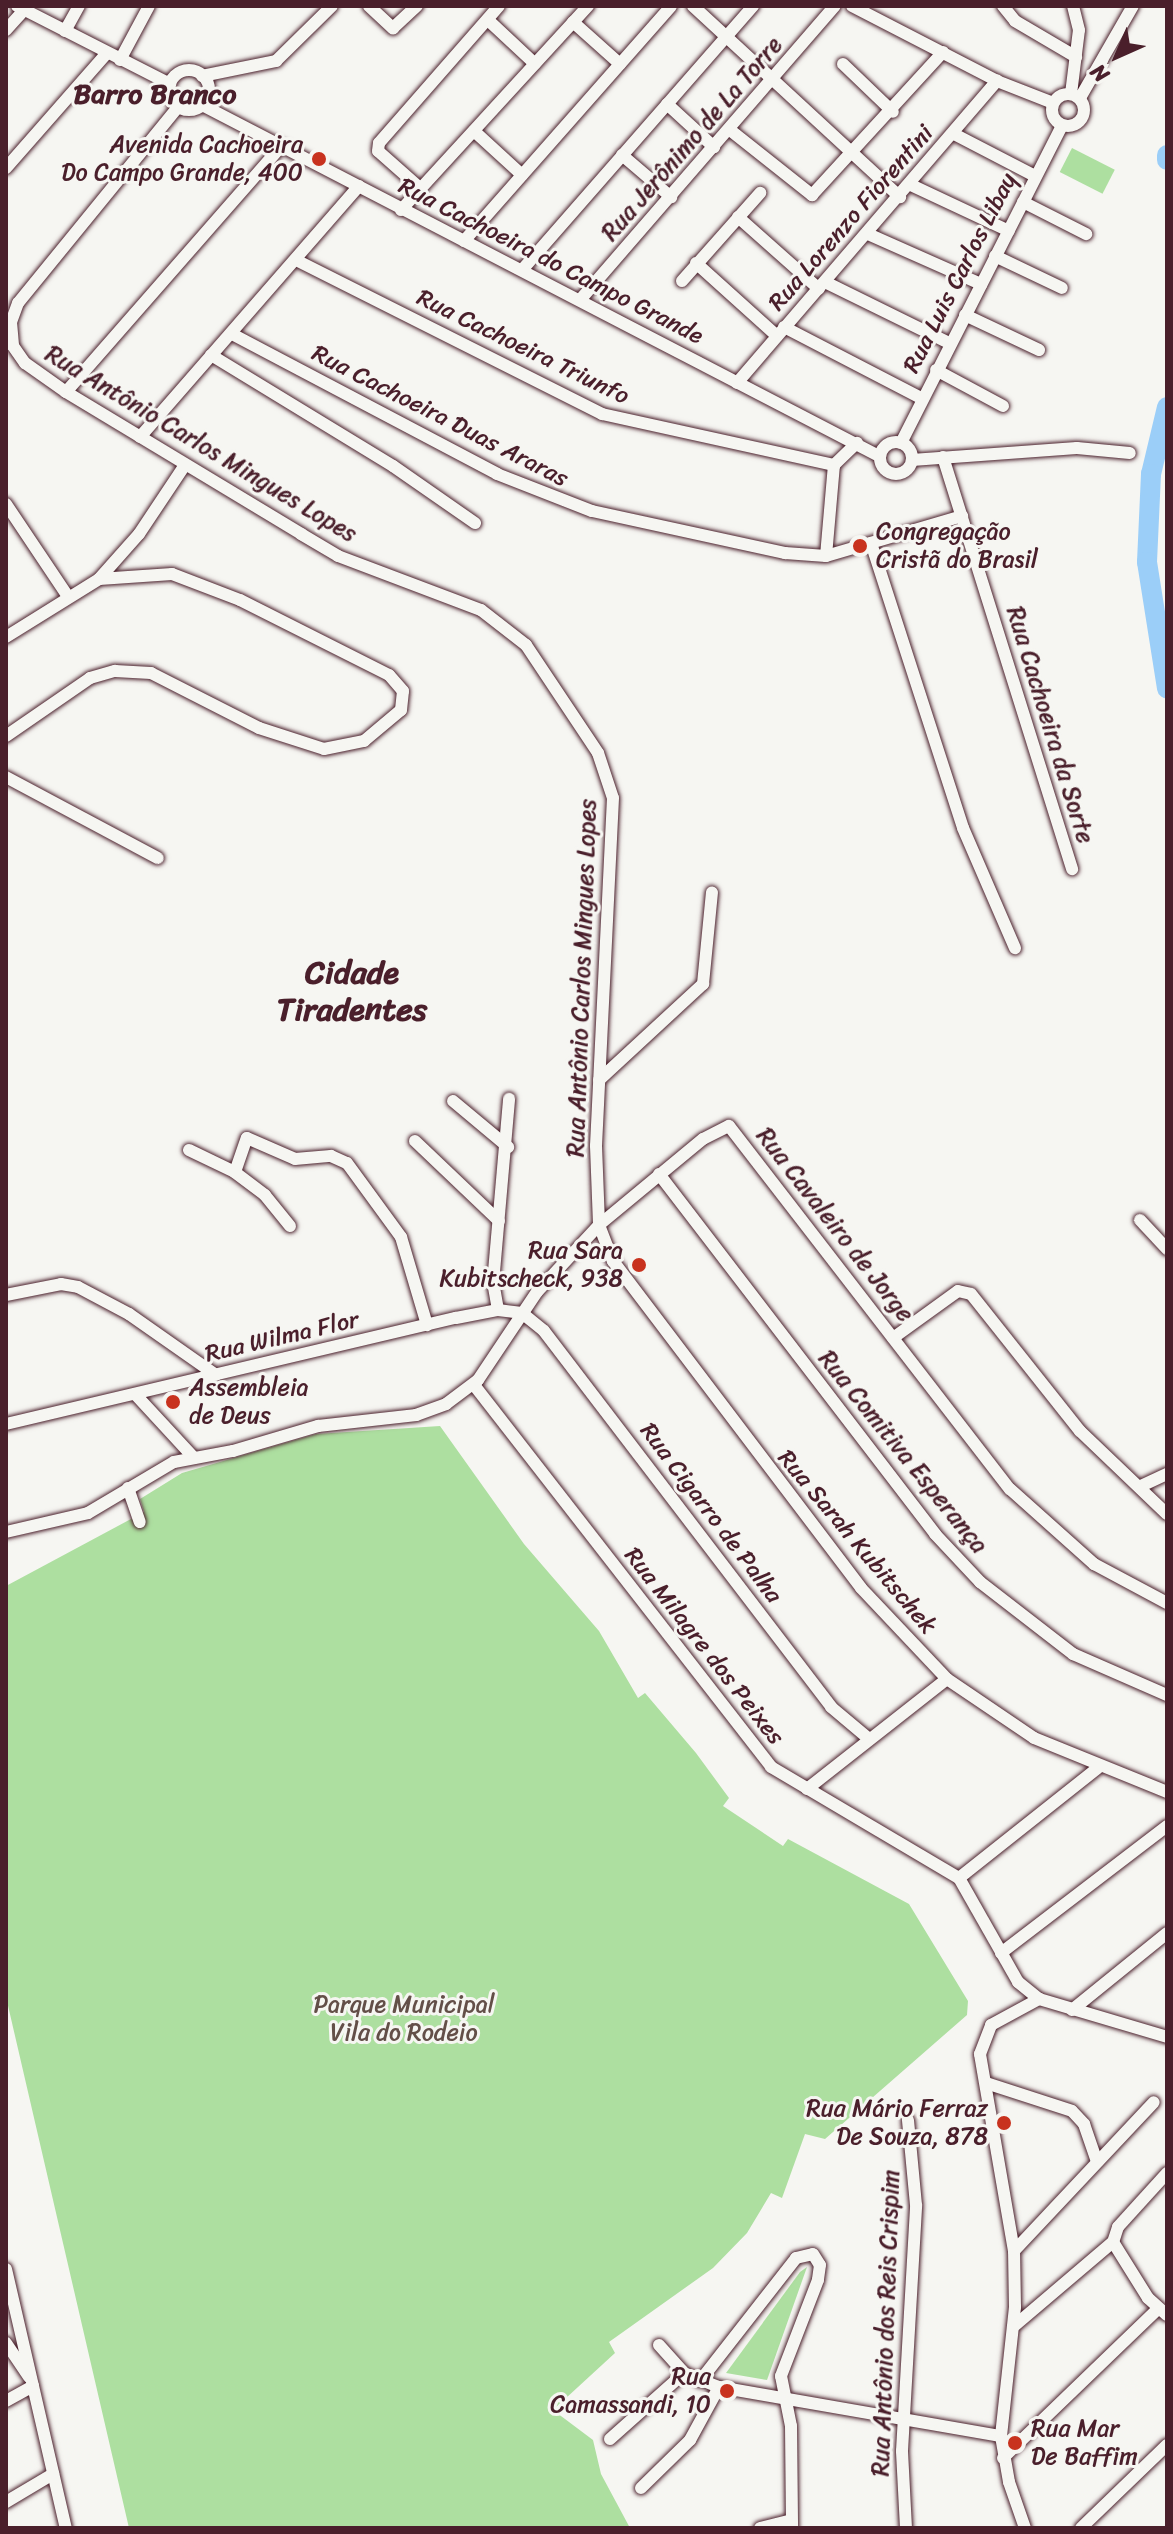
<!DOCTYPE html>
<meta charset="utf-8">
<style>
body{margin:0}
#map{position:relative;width:1173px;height:2534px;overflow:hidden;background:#f6f6f2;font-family:Sriracha,sans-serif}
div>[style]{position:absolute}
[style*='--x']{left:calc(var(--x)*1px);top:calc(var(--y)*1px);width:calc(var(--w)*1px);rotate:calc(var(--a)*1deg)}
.green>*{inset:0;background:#addfa0;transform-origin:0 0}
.river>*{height:20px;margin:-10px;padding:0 10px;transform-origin:10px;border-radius:10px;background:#9bcef8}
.roads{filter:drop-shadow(0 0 2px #4a1f2b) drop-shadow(0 0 2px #4a1f2b)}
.minor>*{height:12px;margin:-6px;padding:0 6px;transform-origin:6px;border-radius:6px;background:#f6f6f2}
.minor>.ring{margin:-6px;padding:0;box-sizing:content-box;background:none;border:12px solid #f6f6f2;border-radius:50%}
.dots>*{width:22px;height:22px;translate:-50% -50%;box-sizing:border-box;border:4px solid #f6f6f2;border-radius:50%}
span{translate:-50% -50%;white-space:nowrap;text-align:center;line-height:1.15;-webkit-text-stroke:6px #f6f6f2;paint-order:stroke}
.street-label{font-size:24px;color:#4a1f2b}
.poi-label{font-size:24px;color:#4a1f2b}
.right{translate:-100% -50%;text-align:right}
.left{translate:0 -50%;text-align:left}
.park-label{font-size:24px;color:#634f48}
.quarter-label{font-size:28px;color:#4a1f2b;font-weight:700}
.district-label{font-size:32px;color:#4a1f2b;font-weight:700}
.frame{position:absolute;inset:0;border:8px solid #4a1f2b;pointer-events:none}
.north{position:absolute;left:1077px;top:16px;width:80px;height:80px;-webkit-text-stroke:6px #f6f6f2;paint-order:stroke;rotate:225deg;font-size:22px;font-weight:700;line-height:32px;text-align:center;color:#4a1f2b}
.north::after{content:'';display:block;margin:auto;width:28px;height:36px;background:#4a1f2b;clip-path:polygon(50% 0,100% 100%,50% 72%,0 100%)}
</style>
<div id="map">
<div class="green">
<i style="left:1072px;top:148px;width:48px;height:27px;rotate:27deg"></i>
<i style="clip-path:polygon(440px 1426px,524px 1544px,599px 1631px,638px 1698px,645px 1693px,696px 1753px,729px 1798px,723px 1806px,783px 1846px,788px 1839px,909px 1904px,968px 2001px,967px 2015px,825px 2139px,805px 2134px,782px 2198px,771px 2193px,747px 2233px,713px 2268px,609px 2342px,615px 2353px,553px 2410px,593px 2440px,601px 2474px,630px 2528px,129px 2528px,6px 1997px,6px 1586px,144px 1512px,140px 1499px,182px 1473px,316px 1434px)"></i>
<i style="clip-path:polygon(807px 2267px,767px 2380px,726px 2373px,800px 2272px)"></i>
</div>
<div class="river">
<i style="--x:1167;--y:155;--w:5;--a:90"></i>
<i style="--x:1167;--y:407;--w:69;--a:103.4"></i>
<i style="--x:1151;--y:474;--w:88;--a:92.6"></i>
<i style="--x:1147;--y:562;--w:128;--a:81"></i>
</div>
<div class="roads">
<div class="minor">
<i style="--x:17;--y:6;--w:172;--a:27"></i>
<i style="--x:369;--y:6;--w:33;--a:43"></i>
<i style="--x:393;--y:28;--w:33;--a:-43"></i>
<i style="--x:693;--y:6;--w:282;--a:42.7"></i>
<i style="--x:852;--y:6;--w:163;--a:27.3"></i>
<i style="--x:997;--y:81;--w:60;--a:21.4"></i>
<i style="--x:1003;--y:6;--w:19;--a:51"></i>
<i style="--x:1015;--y:21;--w:71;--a:30.5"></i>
<i style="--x:488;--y:20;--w:64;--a:43.1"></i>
<i style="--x:573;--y:22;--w:63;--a:41.8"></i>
<i style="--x:6;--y:30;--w:27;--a:-48"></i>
<i style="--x:65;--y:31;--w:29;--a:-61"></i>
<i style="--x:120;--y:60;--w:61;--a:-61.8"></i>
<i style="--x:843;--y:64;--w:69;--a:43.8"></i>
<i class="ring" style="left:169px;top:70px;width:28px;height:28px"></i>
<i style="--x:202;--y:76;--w:76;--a:-11.5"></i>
<i style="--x:276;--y:61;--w:78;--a:-44.5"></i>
<i class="ring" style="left:1052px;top:94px;width:20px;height:20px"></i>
<i style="--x:1071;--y:94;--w:64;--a:-82.9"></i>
<i style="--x:1079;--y:30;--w:25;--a:-104"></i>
<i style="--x:1080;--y:98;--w:106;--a:-60.1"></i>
<i style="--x:667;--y:104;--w:64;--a:42.5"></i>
<i style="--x:202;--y:105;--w:763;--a:27.41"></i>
<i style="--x:178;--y:107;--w:253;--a:129.2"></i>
<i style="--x:18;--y:303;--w:20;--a:110"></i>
<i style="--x:11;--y:322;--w:24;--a:85"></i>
<i style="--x:13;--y:346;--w:21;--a:55"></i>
<i style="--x:25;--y:363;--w:50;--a:35.3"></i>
<i style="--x:66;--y:392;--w:275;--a:31.1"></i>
<i style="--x:301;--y:534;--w:43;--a:30.7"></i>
<i style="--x:338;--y:556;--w:153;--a:20.7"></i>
<i style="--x:481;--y:610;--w:57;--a:37.9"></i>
<i style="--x:526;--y:645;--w:130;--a:56.3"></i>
<i style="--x:598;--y:753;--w:47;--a:71.6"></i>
<i style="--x:613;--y:798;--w:348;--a:92.8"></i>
<i style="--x:596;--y:1146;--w:79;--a:87.8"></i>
<i style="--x:599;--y:1225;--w:39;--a:69"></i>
<i style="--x:613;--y:1261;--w:410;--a:52.8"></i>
<i style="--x:861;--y:1588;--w:125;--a:46.6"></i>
<i style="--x:947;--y:1679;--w:105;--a:34.1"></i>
<i style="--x:1034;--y:1738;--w:144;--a:22.1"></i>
<i style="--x:730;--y:130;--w:105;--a:38.4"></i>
<i style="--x:812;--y:195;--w:194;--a:-47.5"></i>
<i style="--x:474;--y:131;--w:65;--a:42.5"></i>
<i style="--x:954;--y:134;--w:91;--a:27.4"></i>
<i style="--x:622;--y:155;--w:65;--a:40.6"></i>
<i style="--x:6;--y:168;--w:152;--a:-48.7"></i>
<i style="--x:911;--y:185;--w:108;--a:25.1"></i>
<i style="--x:421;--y:189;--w:57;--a:-138.5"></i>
<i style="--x:378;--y:151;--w:8;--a:-83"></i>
<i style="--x:379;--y:143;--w:182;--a:-48.8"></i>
<i style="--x:1023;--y:202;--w:71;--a:26.9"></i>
<i style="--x:401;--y:210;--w:277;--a:-47.5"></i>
<i style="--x:738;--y:217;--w:108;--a:41.6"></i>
<i style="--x:868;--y:234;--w:124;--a:23.9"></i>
<i style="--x:464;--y:241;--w:313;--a:-48.6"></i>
<i style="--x:995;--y:256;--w:74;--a:25.5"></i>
<i style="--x:296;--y:260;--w:343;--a:26.7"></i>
<i style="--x:602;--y:414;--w:238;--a:12.4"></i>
<i style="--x:696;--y:263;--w:109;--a:42"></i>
<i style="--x:522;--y:270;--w:351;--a:-48.8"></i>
<i style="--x:682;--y:281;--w:118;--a:-48.4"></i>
<i style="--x:825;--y:282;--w:138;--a:26.2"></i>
<i style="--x:580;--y:300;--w:389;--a:-49.1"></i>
<i style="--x:965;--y:315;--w:82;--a:25.3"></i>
<i style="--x:784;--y:327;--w:154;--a:27.4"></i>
<i style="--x:232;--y:334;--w:300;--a:27.8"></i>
<i style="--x:497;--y:474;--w:102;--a:21.3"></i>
<i style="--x:592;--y:511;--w:198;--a:12.3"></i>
<i style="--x:785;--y:553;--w:41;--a:4.2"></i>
<i style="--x:826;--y:556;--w:142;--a:-16.4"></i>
<i style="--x:211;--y:355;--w:213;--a:31.4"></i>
<i style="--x:393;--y:466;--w:100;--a:34.8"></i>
<i style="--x:936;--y:370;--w:76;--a:28.2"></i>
<i style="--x:737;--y:383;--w:399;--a:-49.3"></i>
<i style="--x:66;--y:392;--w:327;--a:-48.8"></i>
<i style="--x:140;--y:437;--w:333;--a:-48.9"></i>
<i class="ring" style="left:880px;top:442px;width:20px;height:20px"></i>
<i style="--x:901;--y:443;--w:356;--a:-63.1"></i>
<i style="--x:943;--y:457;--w:432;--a:72.6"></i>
<i style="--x:912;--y:460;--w:165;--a:-4.2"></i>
<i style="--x:1077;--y:448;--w:53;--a:5.4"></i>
<i style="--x:6;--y:504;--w:110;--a:56.2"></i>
<i style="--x:871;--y:543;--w:299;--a:72.1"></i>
<i style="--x:963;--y:828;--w:131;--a:66.6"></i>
<i style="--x:826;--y:556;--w:91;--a:-85"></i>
<i style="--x:834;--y:465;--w:32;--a:-44"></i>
<i style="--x:6;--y:637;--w:110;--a:-31.9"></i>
<i style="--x:99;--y:579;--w:60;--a:-48.4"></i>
<i style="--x:139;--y:534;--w:83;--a:-56.3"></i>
<i style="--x:6;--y:736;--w:102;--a:-34.6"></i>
<i style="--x:90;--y:678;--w:26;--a:-16"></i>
<i style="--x:115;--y:671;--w:36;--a:3"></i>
<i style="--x:151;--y:673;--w:121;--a:27"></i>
<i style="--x:259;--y:728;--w:68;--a:17.9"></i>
<i style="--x:324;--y:749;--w:41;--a:-11.3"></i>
<i style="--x:364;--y:741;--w:48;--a:-40"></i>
<i style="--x:401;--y:710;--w:19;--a:-84"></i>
<i style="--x:403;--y:691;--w:21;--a:-131"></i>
<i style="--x:389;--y:675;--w:167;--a:-153.3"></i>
<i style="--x:240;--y:600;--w:73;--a:-159.1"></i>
<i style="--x:172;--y:574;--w:73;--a:176.1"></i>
<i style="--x:6;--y:777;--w:172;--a:28.1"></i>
<i style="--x:599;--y:1080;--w:142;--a:-42.7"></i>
<i style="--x:703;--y:984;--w:92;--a:-84.4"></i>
<i style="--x:453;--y:1101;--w:72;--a:39.9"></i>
<i style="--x:415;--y:1141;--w:116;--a:43.6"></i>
<i style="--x:189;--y:1150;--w:51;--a:25.6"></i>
<i style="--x:659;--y:1174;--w:454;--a:52.5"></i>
<i style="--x:935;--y:1534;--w:66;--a:46.8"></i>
<i style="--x:980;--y:1582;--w:118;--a:37.7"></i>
<i style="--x:1073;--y:1654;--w:103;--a:23.6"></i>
<i style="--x:1140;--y:1220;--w:40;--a:47"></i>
<i style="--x:290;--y:1226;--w:40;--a:-129"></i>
<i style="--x:265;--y:1195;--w:38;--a:-143"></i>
<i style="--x:235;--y:1172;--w:36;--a:-71"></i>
<i style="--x:247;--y:1138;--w:52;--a:23.6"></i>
<i style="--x:295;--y:1159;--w:36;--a:-5"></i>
<i style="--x:331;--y:1156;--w:17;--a:24"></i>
<i style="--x:347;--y:1163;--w:92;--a:53.9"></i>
<i style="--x:401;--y:1237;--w:92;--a:73.5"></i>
<i style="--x:6;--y:1295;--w:56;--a:-11.3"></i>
<i style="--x:61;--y:1284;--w:17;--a:10"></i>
<i style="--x:78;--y:1287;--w:58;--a:27.9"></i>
<i style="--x:129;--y:1314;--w:106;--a:35"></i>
<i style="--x:498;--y:1310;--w:27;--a:-100"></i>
<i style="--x:493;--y:1283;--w:185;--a:-85"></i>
<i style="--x:893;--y:1338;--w:80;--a:-35.9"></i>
<i style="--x:958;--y:1291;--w:13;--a:13"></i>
<i style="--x:971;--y:1294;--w:175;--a:51.5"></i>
<i style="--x:1080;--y:1431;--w:120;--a:43.7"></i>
<i style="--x:474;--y:1385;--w:484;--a:52.1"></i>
<i style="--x:771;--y:1767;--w:218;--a:30.6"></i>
<i style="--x:959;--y:1878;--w:120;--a:60.4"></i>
<i style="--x:1018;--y:1982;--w:27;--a:39"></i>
<i style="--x:1039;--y:1999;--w:134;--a:16.5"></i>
<i style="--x:135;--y:1394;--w:87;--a:47.3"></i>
<i style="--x:6;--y:1424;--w:462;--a:-13.3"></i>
<i style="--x:456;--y:1318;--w:43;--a:-10.8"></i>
<i style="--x:498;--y:1310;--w:24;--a:7"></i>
<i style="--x:522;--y:1313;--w:28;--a:39"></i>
<i style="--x:544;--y:1331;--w:473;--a:52.6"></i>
<i style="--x:831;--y:1707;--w:48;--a:40"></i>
<i style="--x:1141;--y:1486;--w:29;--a:-25"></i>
<i style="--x:128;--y:1488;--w:36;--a:71"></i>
<i style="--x:6;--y:1532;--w:84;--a:-13"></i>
<i style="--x:88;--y:1513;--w:100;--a:-30.7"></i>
<i style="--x:174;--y:1462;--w:60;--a:-10.6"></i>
<i style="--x:233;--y:1451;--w:89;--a:-16.4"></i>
<i style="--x:318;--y:1426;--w:99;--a:-6.4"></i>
<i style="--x:416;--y:1415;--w:32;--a:-20"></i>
<i style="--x:446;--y:1404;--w:40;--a:-37"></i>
<i style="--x:478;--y:1380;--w:106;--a:-56.2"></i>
<i style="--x:537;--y:1292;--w:91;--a:-47.2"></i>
<i style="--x:599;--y:1225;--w:135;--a:-39.6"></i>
<i style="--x:703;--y:1139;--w:29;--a:-27"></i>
<i style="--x:729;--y:1126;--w:459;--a:52.3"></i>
<i style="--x:1010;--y:1489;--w:113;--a:41.8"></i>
<i style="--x:1094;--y:1564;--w:83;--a:28.1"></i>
<i style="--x:807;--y:1789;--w:178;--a:-38.2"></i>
<i style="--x:959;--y:1878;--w:177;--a:-38.4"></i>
<i style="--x:1001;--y:1953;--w:209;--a:-37.4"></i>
<i style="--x:1072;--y:2010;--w:122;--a:-39"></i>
<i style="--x:986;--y:2083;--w:90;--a:18"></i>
<i style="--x:1072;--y:2111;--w:18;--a:47"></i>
<i style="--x:1084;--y:2124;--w:39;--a:71"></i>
<i style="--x:1167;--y:2173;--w:73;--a:132.2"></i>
<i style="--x:1118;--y:2227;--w:16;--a:108"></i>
<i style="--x:1113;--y:2242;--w:66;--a:58"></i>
<i style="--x:1148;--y:2298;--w:25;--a:42"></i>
<i style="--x:1014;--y:2251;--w:204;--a:-46.8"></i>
<i style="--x:6;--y:2269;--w:266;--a:77"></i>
<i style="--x:1013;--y:2327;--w:131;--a:-40.4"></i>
<i style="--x:6;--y:2343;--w:41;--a:55.9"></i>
<i style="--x:659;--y:2345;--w:38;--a:48"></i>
<i style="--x:684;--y:2373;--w:38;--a:22"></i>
<i style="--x:719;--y:2387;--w:286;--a:9.9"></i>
<i style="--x:700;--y:2381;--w:156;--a:-52"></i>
<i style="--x:796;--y:2258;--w:17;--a:-13"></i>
<i style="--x:813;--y:2254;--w:13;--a:58"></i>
<i style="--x:820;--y:2265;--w:15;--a:98"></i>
<i style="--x:818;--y:2280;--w:103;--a:111.1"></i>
<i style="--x:781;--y:2376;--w:51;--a:78.7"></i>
<i style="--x:791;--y:2426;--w:102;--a:89.4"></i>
<i style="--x:6;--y:2401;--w:31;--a:-29"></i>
<i style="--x:610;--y:2439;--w:99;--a:-41.7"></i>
<i style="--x:1003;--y:2458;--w:215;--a:-43.9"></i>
<i style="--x:641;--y:2488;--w:69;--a:-44.4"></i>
<i style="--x:690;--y:2440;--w:60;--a:-61.3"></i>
<i style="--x:6;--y:2502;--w:55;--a:-30.8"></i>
<i style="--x:760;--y:2528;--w:32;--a:-14"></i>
<i style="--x:906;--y:2528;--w:77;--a:-93"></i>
<i style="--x:902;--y:2451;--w:246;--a:-86.7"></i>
<i style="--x:916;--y:2205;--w:85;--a:-95.4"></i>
<i style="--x:1025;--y:2528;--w:49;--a:-109.2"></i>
<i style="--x:1009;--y:2482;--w:47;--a:-99.9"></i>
<i style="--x:1001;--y:2436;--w:130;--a:-83.8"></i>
<i style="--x:1015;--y:2307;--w:56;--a:-91"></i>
<i style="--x:1014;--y:2251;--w:200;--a:-99.8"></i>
<i style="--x:980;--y:2054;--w:31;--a:-69"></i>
<i style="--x:991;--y:2025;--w:55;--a:-28.4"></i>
<i style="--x:1081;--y:2528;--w:120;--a:-44"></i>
</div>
</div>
<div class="dots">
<i style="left:319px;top:159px;background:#c8321e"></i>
<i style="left:860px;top:546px;background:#c8321e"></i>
<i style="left:639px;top:1265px;background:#c8321e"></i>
<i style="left:173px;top:1402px;background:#c8321e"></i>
<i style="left:1004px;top:2123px;background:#c8321e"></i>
<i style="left:727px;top:2391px;background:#c8321e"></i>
<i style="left:1015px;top:2443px;background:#c8321e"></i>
</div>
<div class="street-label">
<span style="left:692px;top:139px;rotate:-49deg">Rua Jerônimo de La Torre</span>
<span style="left:851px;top:218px;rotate:-49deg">Rua Lorenzo Fiorentini</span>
<span style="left:551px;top:261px;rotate:27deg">Rua Cachoeira do Campo Grande</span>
<span style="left:960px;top:273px;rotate:-63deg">Rua Luis Carlos Libay</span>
<span style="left:523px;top:347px;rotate:26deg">Rua Cachoeira Triunfo</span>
<span style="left:440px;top:416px;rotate:27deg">Rua Cachoeira Duas Araras</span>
<span style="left:201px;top:444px;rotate:31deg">Rua Antônio Carlos Mingues Lopes</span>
<span style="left:1050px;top:725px;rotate:73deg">Rua Cachoeira da Sorte</span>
<span style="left:582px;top:978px;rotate:-88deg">Rua Antônio Carlos Mingues Lopes</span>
<span style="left:835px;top:1225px;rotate:52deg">Rua Cavaleiro de Jorge</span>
<span style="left:282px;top:1337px;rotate:-13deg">Rua Wilma Flor</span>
<span style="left:903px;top:1452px;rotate:51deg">Rua Comitiva Esperança</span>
<span style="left:711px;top:1513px;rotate:53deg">Rua Cigarro de Palha</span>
<span style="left:857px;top:1542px;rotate:50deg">Rua Sarah Kubitschek</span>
<span style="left:704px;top:1646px;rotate:52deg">Rua Milagre dos Peixes</span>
<span style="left:886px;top:2323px;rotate:-88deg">Rua Antônio dos Reis Crispim</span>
</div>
<div class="poi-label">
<span class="right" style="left:303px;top:159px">Avenida Cachoeira<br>Do Campo Grande, 400</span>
<span class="left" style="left:876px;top:546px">Congregação<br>Cristã do Brasil</span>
<span class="right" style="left:623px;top:1265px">Rua Sara<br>Kubitscheck, 938</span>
<span class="left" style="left:189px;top:1402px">Assembleia<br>de Deus</span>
<span class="right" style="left:988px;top:2123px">Rua Mário Ferraz<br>De Souza, 878</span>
<span class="right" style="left:711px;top:2391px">Rua<br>Camassandi, 10</span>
<span class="left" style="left:1031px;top:2443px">Rua Mar<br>De Baffim</span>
</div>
<div class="park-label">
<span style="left:404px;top:2019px">Parque Municipal<br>Vila do Rodeio</span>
</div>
<div class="quarter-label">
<span style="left:155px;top:94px">Barro Branco</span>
</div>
<div class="district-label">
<span style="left:352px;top:992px">Cidade<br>Tiradentes</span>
</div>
<div class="frame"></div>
<div class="north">N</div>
</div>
